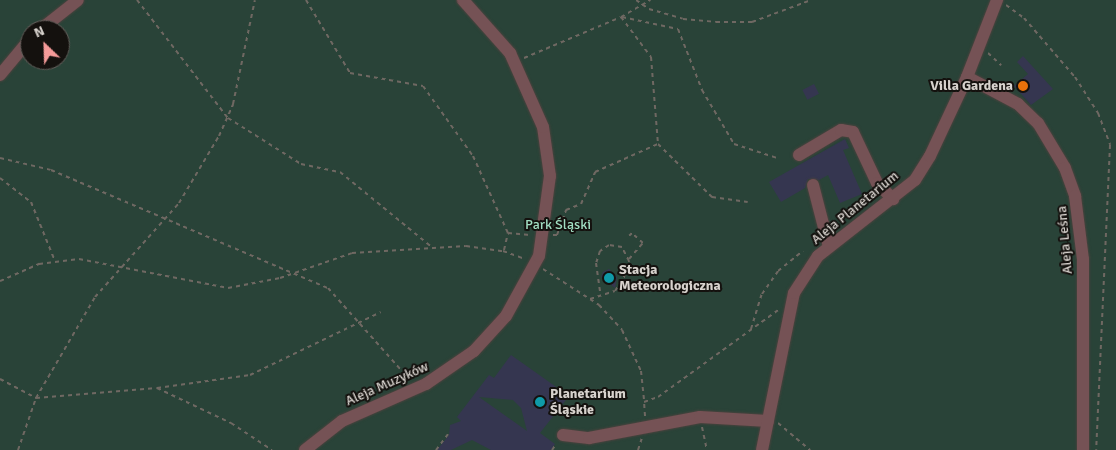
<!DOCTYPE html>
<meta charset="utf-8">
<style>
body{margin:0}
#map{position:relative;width:1116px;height:450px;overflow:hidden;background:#2f2721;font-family:Signika,sans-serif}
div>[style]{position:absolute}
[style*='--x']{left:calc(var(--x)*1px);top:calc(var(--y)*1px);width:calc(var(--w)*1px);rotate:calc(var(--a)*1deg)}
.green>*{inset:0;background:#294338}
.building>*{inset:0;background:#353650;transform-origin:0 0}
.path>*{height:2px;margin-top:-1px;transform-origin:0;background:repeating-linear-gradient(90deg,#6f6862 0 4px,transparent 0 8px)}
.roads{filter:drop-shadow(0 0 1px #4a423d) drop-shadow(0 0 1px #4a423d)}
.minor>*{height:12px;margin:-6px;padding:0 6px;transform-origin:6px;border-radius:6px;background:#755255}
.dots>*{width:14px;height:14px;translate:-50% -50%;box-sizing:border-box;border:2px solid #14110e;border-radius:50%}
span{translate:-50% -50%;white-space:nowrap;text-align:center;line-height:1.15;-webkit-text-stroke:4px #14110e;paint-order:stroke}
.poi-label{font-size:14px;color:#d7d2cd;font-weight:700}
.right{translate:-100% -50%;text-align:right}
.left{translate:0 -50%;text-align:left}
.street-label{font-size:14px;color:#d7d2cd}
.park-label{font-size:14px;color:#a1dec2}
.north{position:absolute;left:20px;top:20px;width:50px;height:50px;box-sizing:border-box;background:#14110e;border:1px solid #625e5a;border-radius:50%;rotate:336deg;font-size:14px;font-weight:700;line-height:20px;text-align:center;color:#d7d2cd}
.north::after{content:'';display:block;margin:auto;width:18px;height:22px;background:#f59b99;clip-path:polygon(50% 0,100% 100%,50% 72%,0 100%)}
</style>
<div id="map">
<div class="green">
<i style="clip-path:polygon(evenodd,0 0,1116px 0,1116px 450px,0 450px,0 0,30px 30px,60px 30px,60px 60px,30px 60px,30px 30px)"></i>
</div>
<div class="building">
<i style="clip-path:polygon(1023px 56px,1053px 89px,1031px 105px,1014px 86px,1028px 74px,1017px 62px)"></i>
<i style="left:814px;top:84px;width:11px;height:13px;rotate:63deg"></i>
<i style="clip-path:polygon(845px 139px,849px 148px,843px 150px,862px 194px,840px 203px,828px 175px,819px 180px,808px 179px,805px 188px,781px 202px,769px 182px)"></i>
<i style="clip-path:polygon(609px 269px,617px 277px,615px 288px,601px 277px,603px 272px)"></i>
<i style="clip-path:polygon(evenodd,511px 355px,569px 396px,540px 433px,555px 444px,551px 450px,491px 450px,472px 440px,451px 450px,437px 450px,449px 435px,450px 425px,461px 421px,457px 417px,489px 375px,494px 378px,511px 355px,479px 397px,513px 400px,521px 408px,527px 431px,479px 397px)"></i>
</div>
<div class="path">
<i style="--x:137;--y:0;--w:149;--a:52.4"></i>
<i style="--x:228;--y:118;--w:86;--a:32.2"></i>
<i style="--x:301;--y:164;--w:40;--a:12"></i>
<i style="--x:340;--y:172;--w:120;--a:39.3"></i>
<i style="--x:306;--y:0;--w:85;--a:58.9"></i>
<i style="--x:350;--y:73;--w:74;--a:10.1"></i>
<i style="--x:423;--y:86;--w:86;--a:54.5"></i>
<i style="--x:473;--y:156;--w:85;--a:65.6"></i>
<i style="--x:508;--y:233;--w:22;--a:5"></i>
<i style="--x:636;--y:0;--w:16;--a:35"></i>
<i style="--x:649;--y:9;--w:35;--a:16"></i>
<i style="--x:683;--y:19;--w:33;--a:5"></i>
<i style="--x:716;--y:22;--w:36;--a:0"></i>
<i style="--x:752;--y:22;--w:63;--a:-20.4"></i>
<i style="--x:1006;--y:5;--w:22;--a:36"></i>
<i style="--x:1024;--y:18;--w:78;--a:49.2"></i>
<i style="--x:1075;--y:77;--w:43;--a:57.4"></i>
<i style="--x:1098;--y:113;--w:34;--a:69"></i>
<i style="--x:1110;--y:145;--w:305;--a:92.6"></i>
<i style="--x:621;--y:17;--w:34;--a:-30"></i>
<i style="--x:622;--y:17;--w:57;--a:12.1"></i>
<i style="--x:678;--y:29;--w:66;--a:68.5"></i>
<i style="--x:702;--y:90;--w:63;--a:59.3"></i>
<i style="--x:734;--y:144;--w:45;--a:18"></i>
<i style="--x:988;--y:53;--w:18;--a:43"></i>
<i style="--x:524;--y:58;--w:105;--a:-22.9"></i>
<i style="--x:621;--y:17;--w:50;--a:53.1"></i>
<i style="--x:651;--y:57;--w:87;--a:85.4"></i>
<i style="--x:658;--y:144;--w:76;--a:44.5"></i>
<i style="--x:712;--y:197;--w:36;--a:8"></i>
<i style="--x:0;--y:158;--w:52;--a:13.2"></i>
<i style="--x:51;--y:170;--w:301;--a:23.1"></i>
<i style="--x:328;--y:288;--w:122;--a:48.3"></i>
<i style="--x:0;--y:178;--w:39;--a:38"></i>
<i style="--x:31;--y:202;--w:64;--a:67.9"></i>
<i style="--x:553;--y:235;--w:4;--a:0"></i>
<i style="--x:557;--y:235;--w:27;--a:-70"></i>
<i style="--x:566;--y:210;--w:16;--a:-22"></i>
<i style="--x:581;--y:204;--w:35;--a:-66"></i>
<i style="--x:595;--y:172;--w:69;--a:-24"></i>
<i style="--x:504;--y:250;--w:17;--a:-77"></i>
<i style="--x:629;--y:259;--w:21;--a:-49"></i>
<i style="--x:643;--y:243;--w:15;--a:-138"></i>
<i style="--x:632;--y:233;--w:4;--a:135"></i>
<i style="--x:543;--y:269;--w:67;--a:32.7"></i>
<i style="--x:599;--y:305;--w:34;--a:47"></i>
<i style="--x:622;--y:330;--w:45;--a:65.1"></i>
<i style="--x:641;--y:371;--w:31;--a:84"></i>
<i style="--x:0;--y:281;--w:43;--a:-23.6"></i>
<i style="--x:39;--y:264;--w:40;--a:-7.1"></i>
<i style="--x:79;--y:259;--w:152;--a:11"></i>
<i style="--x:228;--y:288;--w:53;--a:-10.9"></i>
<i style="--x:280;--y:278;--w:76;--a:-19.1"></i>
<i style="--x:352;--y:253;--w:114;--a:-3.5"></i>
<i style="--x:466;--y:246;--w:37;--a:8"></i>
<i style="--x:503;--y:251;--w:23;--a:20"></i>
<i style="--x:590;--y:299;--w:26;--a:-18"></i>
<i style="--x:615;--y:291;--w:17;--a:-57"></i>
<i style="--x:624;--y:277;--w:17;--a:-73"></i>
<i style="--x:629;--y:261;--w:16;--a:-117"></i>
<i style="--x:622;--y:247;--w:13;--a:-171"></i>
<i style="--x:609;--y:245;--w:11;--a:146"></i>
<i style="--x:600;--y:251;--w:13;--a:108"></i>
<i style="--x:596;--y:263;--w:30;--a:82"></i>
<i style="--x:751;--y:329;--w:37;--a:-73"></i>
<i style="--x:762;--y:294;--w:28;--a:-55"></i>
<i style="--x:778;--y:271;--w:32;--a:-39"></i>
<i style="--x:0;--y:379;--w:41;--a:27.8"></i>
<i style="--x:36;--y:398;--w:121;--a:-4.7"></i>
<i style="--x:157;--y:388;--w:82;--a:25.3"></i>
<i style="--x:231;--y:423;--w:49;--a:33.4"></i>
<i style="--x:157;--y:388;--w:94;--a:-8"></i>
<i style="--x:250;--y:375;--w:145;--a:-25.7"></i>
<i style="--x:645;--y:416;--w:14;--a:-94"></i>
<i style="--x:644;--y:402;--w:15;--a:-20"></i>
<i style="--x:658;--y:397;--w:152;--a:-35.9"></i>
<i style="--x:778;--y:423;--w:42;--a:40.2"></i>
<i style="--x:702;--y:427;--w:24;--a:78"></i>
<i style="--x:18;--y:450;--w:55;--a:-70.9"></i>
<i style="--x:36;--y:398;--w:117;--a:-59.7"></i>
<i style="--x:95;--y:297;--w:126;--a:-48.2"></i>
<i style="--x:179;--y:203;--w:78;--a:-59.2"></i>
<i style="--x:219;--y:136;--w:35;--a:-66"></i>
<i style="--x:233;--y:104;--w:106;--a:-78.1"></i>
<i style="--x:436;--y:450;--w:20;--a:-53"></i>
<i style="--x:552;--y:450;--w:7;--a:-56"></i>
<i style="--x:638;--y:450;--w:13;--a:-72"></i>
</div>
<div class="roads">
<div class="minor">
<i style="--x:40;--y:30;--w:48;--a:-38.3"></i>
<i style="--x:0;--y:75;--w:47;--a:-50.2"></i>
<i style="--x:967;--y:77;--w:58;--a:27.9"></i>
<i style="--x:1018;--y:104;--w:28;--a:44"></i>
<i style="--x:1038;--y:123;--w:52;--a:59"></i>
<i style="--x:1065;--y:168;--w:30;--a:70"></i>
<i style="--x:1075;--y:196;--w:64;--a:82.8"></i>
<i style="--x:1083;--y:259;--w:191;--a:90"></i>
<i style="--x:799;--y:155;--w:49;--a:-30.8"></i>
<i style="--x:841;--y:130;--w:12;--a:9"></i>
<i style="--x:853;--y:132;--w:56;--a:64.8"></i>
<i style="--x:877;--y:183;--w:23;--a:45"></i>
<i style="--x:813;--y:185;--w:64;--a:75.5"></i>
<i style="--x:563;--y:435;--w:26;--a:7"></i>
<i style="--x:589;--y:438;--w:113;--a:-10.7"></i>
<i style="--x:700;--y:417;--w:68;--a:3.4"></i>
<i style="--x:305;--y:450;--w:47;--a:-38.1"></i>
<i style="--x:342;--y:421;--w:92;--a:-23.8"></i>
<i style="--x:426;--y:384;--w:58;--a:-34.5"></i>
<i style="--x:474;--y:351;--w:47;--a:-47.6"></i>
<i style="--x:506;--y:316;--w:68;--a:-61.2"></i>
<i style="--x:539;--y:256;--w:81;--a:-82.2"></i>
<i style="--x:550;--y:176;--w:49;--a:-98.1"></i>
<i style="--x:543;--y:127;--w:81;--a:-114"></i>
<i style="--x:510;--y:53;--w:71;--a:-131.6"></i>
<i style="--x:762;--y:450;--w:160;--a:-78.5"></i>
<i style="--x:794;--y:293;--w:44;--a:-57"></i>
<i style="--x:818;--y:256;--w:123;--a:-38.1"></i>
<i style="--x:915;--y:180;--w:28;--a:-58"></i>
<i style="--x:930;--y:156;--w:87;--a:-64.9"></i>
<i style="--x:967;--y:77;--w:83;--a:-68.7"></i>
</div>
</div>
<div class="dots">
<i style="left:1023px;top:86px;background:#e8710a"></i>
<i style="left:609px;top:278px;background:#0f9aa8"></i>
<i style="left:540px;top:402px;background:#0f9aa8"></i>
</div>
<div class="poi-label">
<span class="right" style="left:1013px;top:86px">Villa Gardena</span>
<span class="left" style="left:619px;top:278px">Stacja<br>Meteorologiczna</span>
<span class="left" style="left:550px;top:402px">Planetarium<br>Śląskie</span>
</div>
<div class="street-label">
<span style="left:855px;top:208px;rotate:-39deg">Aleja Planetarium</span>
<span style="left:1065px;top:240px;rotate:-95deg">Aleja Leśna</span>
<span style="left:387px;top:384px;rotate:-24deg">Aleja Muzyków</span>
</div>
<div class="park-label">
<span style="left:558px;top:225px">Park Śląski</span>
</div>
<div class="north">N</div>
</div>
